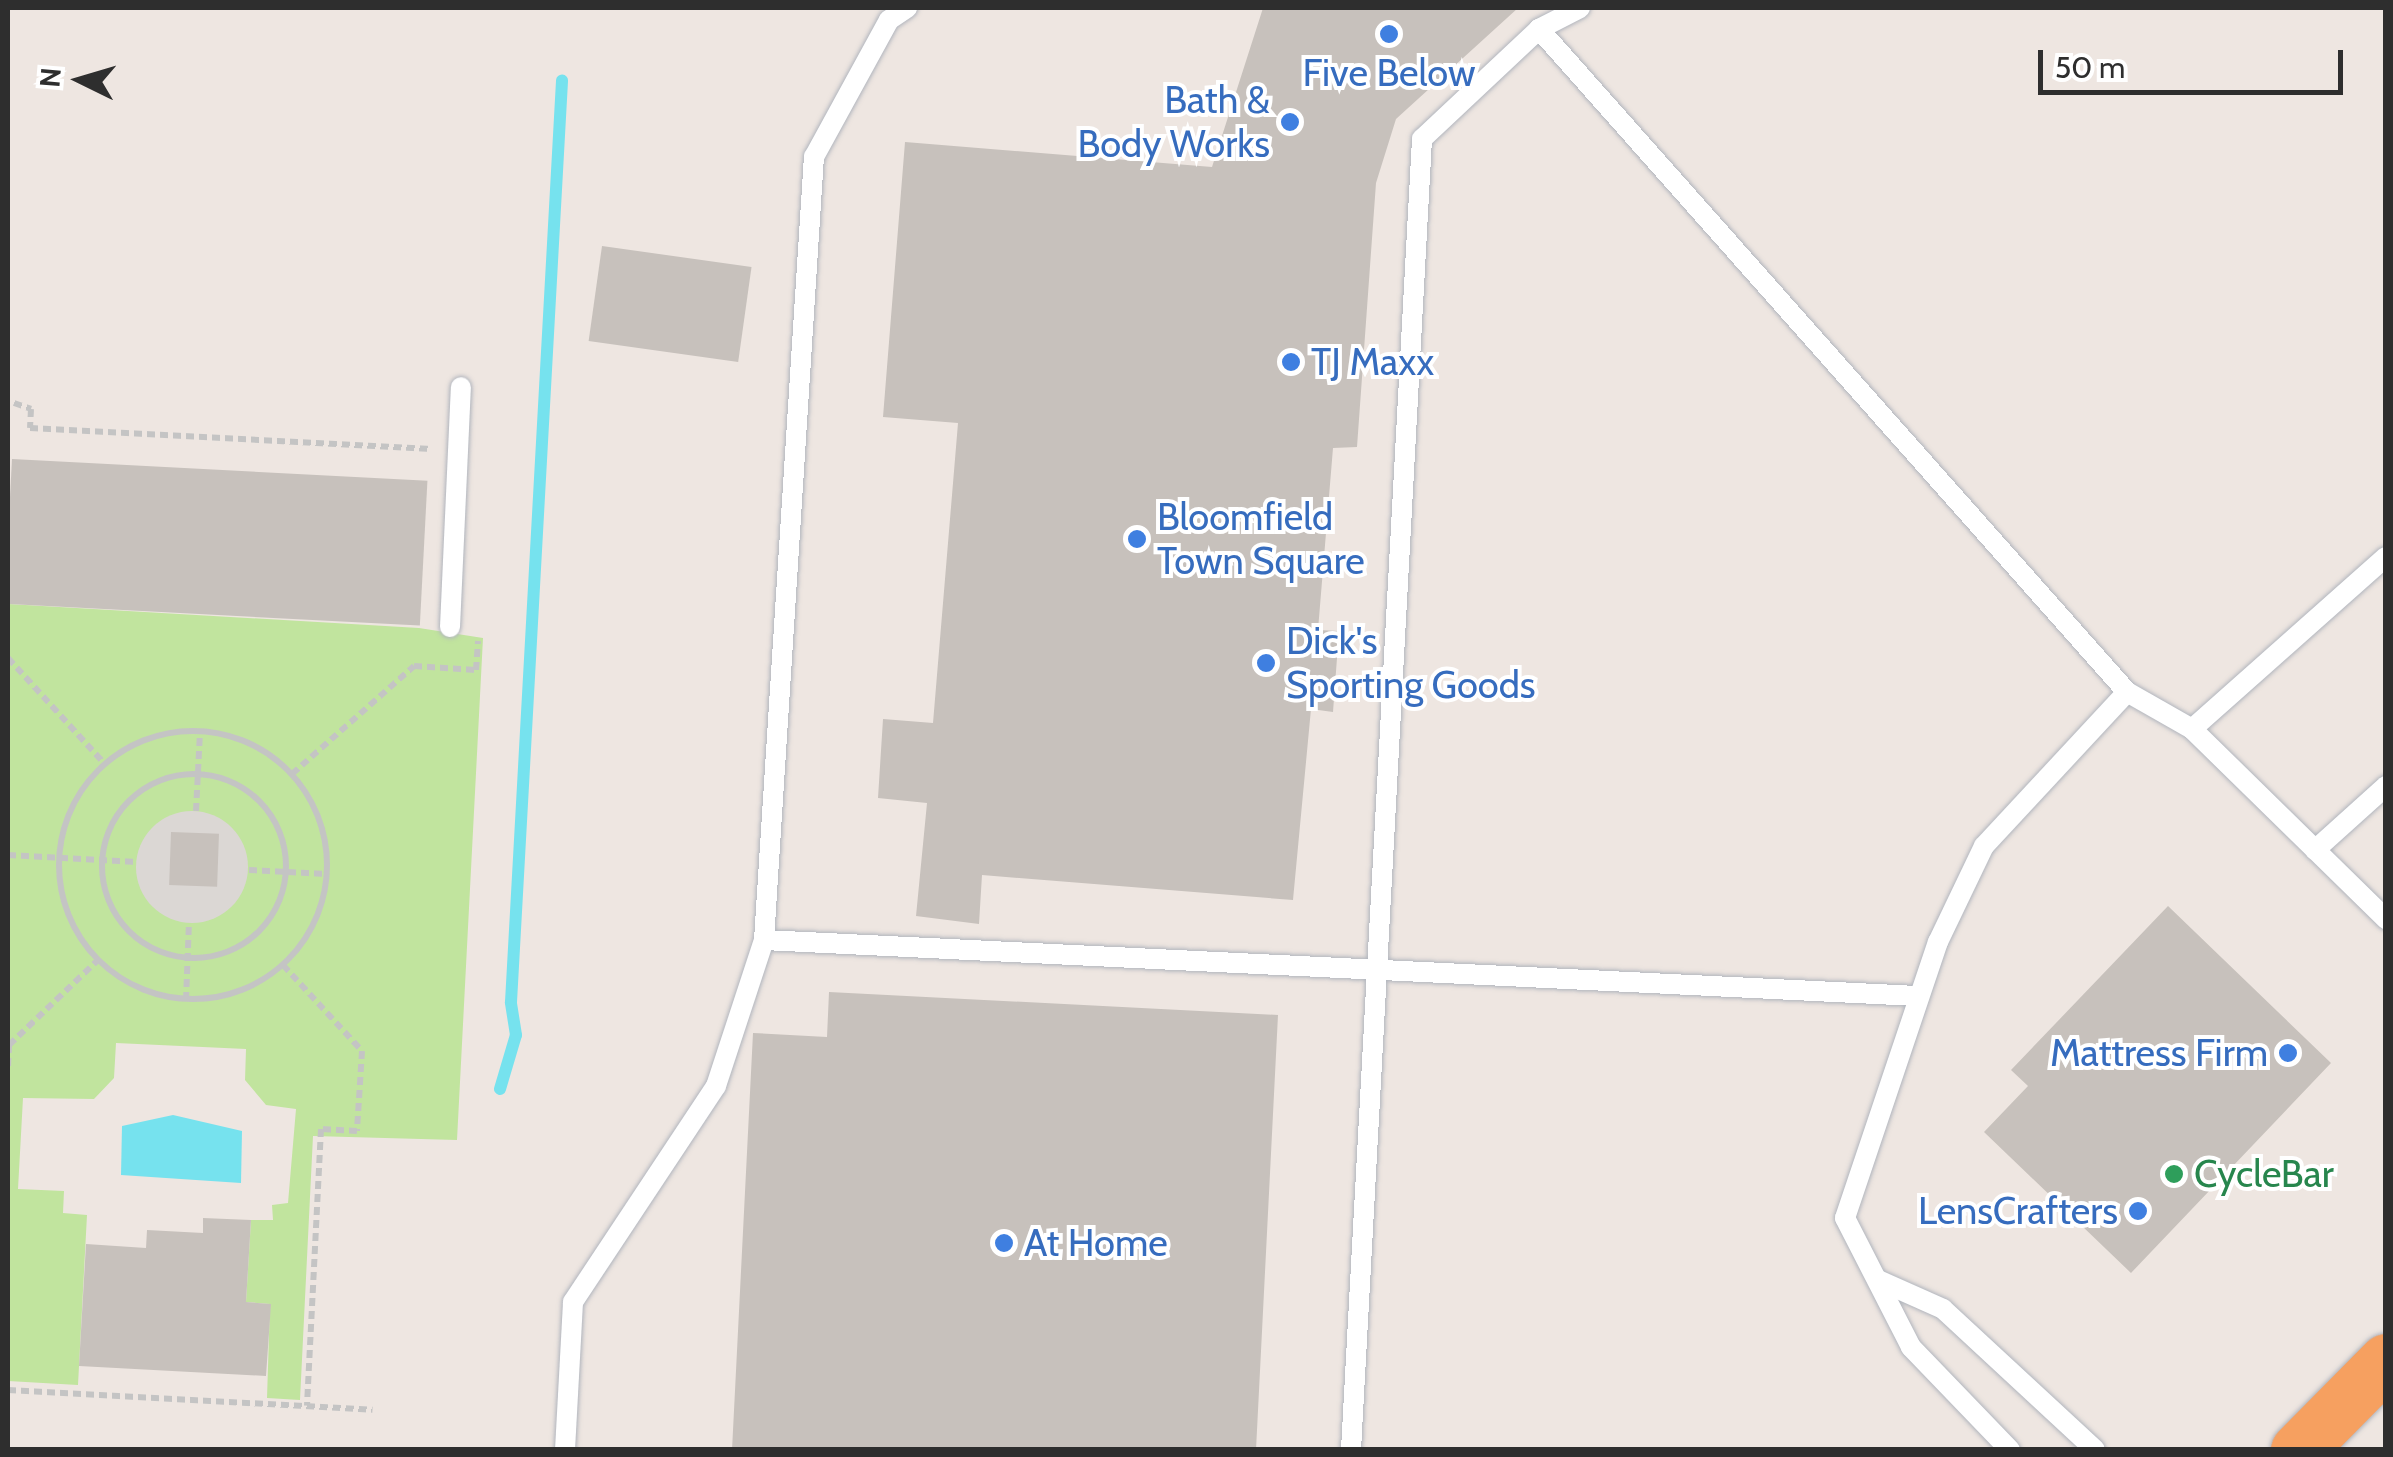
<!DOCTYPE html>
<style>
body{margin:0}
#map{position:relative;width:2393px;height:1457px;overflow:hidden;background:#eee6e1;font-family:Cabin,sans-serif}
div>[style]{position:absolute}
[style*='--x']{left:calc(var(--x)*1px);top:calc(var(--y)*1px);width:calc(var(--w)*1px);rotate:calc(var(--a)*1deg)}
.green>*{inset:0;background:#c1e49e}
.plaza>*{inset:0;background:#dbd7d4}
.round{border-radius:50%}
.water>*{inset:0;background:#76e2ee}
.stream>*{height:12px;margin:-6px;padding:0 6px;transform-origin:6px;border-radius:6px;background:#76e2ee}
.building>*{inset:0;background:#c7c1bc;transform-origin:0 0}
.path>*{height:6px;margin-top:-3px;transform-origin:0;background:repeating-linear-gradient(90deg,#c4c4c4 0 8px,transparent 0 13px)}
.path>.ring{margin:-3px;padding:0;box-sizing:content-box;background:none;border:6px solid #c4c4c4;border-radius:50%}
.roads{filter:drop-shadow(0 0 2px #b1b5bd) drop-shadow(0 0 2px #b1b5bd)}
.service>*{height:20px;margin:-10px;padding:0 10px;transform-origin:10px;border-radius:10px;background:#fff}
.trunk>*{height:55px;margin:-27.5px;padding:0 27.5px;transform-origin:27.5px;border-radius:27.5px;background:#f6a060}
.dots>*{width:28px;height:28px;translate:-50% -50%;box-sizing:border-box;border:5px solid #fff;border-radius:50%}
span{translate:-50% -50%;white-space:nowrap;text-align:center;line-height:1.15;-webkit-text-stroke:8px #fff;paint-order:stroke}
.shop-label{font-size:38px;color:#366cbe}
.right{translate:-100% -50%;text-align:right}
.left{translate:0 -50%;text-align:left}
.leisure-label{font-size:38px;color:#27864d}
.frame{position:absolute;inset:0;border:10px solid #2e2e2e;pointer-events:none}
.north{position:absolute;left:30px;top:30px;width:100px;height:100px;-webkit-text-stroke:8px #fff;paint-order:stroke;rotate:275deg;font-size:28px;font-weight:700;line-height:40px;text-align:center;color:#2e2e2e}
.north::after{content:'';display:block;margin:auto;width:35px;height:45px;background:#2e2e2e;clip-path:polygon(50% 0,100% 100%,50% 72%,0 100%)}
.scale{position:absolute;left:2038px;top:50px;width:305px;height:45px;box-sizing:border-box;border:5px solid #2e2e2e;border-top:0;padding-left:12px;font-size:30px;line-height:35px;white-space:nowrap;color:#2e2e2e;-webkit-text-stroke:8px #fff;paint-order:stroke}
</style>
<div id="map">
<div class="green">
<i style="clip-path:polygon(8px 604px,419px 628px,483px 638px,457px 1140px,313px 1136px,300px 1400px,267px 1398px,270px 1304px,246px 1302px,251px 1220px,273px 1220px,272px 1205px,288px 1203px,296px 1109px,266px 1105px,245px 1080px,246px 1049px,116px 1043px,114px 1078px,94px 1099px,23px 1098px,18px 1189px,64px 1191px,63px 1213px,87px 1215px,78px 1385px,8px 1381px)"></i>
</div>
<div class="plaza">
<i class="round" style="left:136px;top:811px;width:112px;height:112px"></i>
</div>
<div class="water">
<i style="clip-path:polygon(173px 1115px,242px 1131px,241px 1183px,121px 1175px,122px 1126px)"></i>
</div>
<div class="stream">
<i style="--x:500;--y:1089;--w:56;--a:-73.5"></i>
<i style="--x:516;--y:1035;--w:33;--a:-99"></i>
<i style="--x:511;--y:1002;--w:923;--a:-86.83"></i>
</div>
<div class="building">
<i style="clip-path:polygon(1263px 8px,1518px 8px,1396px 119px,1376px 183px,1357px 447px,1333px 448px,1318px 630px,1339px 631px,1333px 712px,1311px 709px,1293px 900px,982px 875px,979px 924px,916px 916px,927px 803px,878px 798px,883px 719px,933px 723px,958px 423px,883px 417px,905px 142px,1212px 167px)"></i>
<i style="left:602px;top:246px;width:151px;height:96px;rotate:8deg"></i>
<i style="left:12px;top:459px;width:416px;height:145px;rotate:3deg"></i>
<i style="left:171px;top:832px;width:48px;height:53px;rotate:2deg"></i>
<i style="clip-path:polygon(2168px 906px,2331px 1063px,2131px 1273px,1984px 1132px,2028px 1086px,2011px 1070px)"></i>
<i style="clip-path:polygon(829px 992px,1278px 1015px,1256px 1450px,732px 1450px,753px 1033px,827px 1037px)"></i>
<i style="clip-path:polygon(203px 1218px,251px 1220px,246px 1302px,271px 1304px,266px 1376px,79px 1366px,86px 1244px,146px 1248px,147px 1230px,203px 1233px)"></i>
</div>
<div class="path">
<i style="--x:14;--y:403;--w:18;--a:19"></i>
<i style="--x:31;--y:409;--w:19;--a:93"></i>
<i style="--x:30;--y:428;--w:402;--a:3"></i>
<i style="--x:8;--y:658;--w:141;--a:47.6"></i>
<i class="ring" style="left:59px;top:731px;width:262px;height:262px"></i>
<i class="ring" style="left:102px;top:774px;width:178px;height:178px"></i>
<i style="--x:292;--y:774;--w:163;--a:-41.5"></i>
<i style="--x:414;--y:666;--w:62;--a:3.7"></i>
<i style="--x:476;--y:670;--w:29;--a:-86"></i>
<i style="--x:196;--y:811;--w:80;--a:-87.1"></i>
<i style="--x:8;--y:855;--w:129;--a:3.1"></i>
<i style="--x:249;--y:870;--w:77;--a:3"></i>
<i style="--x:283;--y:965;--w:117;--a:47.4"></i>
<i style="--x:362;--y:1051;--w:80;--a:93.6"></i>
<i style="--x:357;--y:1131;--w:36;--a:-177"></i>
<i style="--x:321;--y:1129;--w:277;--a:92.9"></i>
<i style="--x:186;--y:1000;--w:78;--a:-87.8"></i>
<i style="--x:8;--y:1066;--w:21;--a:-87"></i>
<i style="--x:9;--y:1045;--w:122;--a:-43.7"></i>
<i style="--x:8;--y:1390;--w:365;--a:3.1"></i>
</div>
<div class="roads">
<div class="service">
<i style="--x:1539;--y:29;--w:886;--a:48.43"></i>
<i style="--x:2127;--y:692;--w:75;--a:29.6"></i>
<i style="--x:2192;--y:729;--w:272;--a:44.4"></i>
<i style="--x:450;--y:627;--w:240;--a:-87.4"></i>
<i style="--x:2192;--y:729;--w:259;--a:-41.6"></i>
<i style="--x:2315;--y:850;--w:96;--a:-42"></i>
<i style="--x:764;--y:940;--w:1155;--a:2.78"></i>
<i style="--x:1878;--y:1280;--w:71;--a:24"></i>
<i style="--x:1943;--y:1309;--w:207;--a:42.8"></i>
<i style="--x:565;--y:1450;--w:148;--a:-86.9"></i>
<i style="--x:573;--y:1302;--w:259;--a:-56.5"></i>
<i style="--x:716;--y:1086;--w:154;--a:-71.8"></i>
<i style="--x:764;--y:940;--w:785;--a:-86.35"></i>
<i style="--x:814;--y:157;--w:156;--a:-61.3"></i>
<i style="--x:889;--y:20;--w:22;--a:-34"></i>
<i style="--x:1351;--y:1450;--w:1313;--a:-86.9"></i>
<i style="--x:1422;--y:139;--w:161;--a:-43.2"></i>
<i style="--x:1539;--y:29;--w:46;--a:-27.1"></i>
<i style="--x:2010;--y:1450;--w:143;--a:-133.9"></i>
<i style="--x:1911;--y:1347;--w:145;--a:-117.1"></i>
<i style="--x:1845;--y:1218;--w:291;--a:-71.4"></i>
<i style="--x:1938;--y:942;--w:106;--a:-64.4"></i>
<i style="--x:1984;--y:846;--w:210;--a:-47.1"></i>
</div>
<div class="trunk">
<i style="--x:2298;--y:1450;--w:125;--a:-45.3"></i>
</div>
</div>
<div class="dots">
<i style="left:1389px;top:34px;background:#3f7fe0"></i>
<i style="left:1290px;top:122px;background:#3f7fe0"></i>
<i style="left:1291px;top:362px;background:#3f7fe0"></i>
<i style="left:1137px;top:539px;background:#3f7fe0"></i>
<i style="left:1266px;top:663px;background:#3f7fe0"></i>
<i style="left:2288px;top:1053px;background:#3f7fe0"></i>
<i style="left:2174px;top:1174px;background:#2e9e5b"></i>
<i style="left:2138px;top:1211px;background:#3f7fe0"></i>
<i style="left:1004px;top:1243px;background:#3f7fe0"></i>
</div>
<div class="shop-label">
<span style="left:1389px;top:73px">Five Below</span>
<span class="right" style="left:1270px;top:122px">Bath &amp;<br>Body Works</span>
<span class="left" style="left:1311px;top:362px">TJ Maxx</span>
<span class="left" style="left:1157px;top:539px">Bloomfield<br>Town Square</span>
<span class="left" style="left:1286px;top:663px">Dick's<br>Sporting Goods</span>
<span class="right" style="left:2268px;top:1053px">Mattress Firm</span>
<span class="right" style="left:2118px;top:1211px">LensCrafters</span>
<span class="left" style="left:1024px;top:1243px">At Home</span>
</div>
<div class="leisure-label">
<span class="left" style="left:2194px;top:1174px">CycleBar</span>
</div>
<div class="frame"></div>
<div class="north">N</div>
<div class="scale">50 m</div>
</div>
